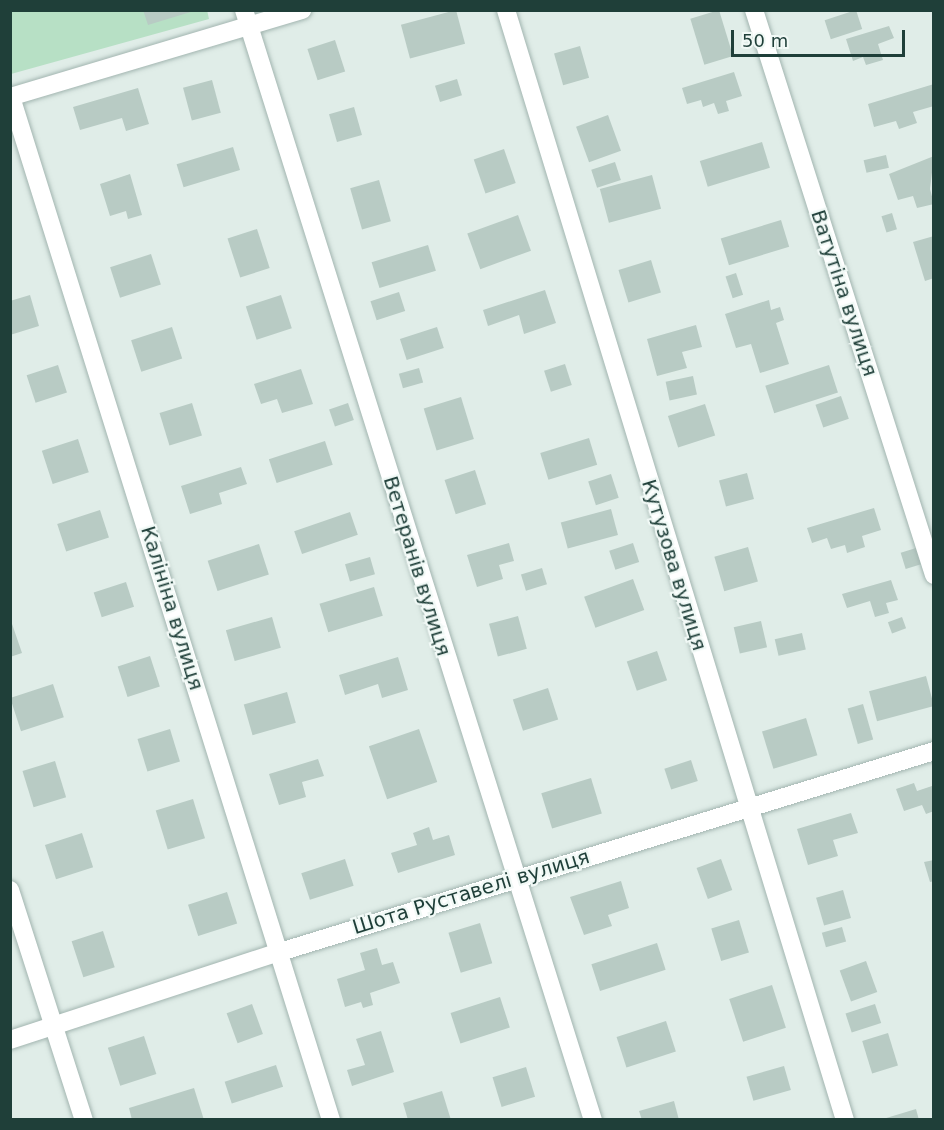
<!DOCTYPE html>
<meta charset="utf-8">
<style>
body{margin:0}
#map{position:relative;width:944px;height:1130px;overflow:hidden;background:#e0ede8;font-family:"DejaVu Sans",sans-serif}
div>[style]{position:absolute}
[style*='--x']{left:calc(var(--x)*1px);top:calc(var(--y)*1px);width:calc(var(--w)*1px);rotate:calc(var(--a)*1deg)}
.green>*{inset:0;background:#b7e0c5}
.building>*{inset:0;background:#b8cbc4;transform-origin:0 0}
.roads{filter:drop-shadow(0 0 2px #a2b5b0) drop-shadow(0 0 2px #a2b5b0)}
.minor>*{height:18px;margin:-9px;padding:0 9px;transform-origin:9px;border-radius:9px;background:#fff}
span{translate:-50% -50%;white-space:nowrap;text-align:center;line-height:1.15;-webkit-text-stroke:4.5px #f1f9f6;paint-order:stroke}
.street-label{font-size:20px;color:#1f3f39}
.frame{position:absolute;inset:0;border:12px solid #1f3f39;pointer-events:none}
.scale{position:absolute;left:731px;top:30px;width:174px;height:27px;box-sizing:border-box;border:3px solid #1f3f39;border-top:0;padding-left:8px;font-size:18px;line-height:21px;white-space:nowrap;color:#1f3f39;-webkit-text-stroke:4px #f1f9f6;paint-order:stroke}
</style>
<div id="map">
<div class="green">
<i style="clip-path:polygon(207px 10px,209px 19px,11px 74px,11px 11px)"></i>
</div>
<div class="building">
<i style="clip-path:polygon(143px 10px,194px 10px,194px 11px,148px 25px)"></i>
<i style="left:456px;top:10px;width:35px;height:57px;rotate:75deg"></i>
<i style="left:719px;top:10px;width:48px;height:30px;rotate:73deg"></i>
<i style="left:856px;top:10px;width:20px;height:33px;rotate:72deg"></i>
<i style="clip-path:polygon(889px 26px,894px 38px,878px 44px,883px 60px,866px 65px,863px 57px,853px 61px,846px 39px)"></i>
<i style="left:335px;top:40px;width:33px;height:29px;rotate:72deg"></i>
<i style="left:580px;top:46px;width:33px;height:27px;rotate:74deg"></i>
<i style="clip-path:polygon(734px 72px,742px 96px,726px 101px,729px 111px,718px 114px,714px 103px,703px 107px,701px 100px,687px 104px,682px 88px)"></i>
<i style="left:457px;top:79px;width:17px;height:23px;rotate:73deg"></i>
<i style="left:212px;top:80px;width:34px;height:30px;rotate:75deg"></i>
<i style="clip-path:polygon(934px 84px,934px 106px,913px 112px,917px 123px,899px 129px,896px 121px,874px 127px,868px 104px)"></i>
<i style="clip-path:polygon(138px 88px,149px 124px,126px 131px,122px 118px,80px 130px,73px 107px)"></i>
<i style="left:354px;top:107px;width:29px;height:26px;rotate:74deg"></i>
<i style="left:608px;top:115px;width:38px;height:34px;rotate:70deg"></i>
<i style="left:762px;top:142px;width:27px;height:65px;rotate:73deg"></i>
<i style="left:233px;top:147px;width:24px;height:59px;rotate:73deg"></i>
<i style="left:504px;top:149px;width:36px;height:32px;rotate:71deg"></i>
<i style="left:886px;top:155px;width:13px;height:23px;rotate:77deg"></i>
<i style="clip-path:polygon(934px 156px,930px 189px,934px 204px,917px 208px,913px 196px,898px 200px,889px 174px)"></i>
<i style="left:615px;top:162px;width:19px;height:25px;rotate:72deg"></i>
<i style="clip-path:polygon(130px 174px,142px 215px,128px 219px,126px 211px,110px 216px,100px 184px)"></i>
<i style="left:652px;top:175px;width:35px;height:54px;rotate:75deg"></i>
<i style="left:379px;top:180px;width:43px;height:30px;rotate:74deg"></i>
<i style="left:892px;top:213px;width:17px;height:11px;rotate:73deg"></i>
<i style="left:518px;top:215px;width:38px;height:54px;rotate:70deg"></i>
<i style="left:781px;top:220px;width:28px;height:63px;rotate:73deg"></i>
<i style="left:257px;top:229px;width:41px;height:31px;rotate:72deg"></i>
<i style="clip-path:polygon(934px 236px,934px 278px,925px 281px,913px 242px)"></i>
<i style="left:428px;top:245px;width:27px;height:59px;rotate:73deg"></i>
<i style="left:151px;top:254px;width:32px;height:43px;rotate:72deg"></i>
<i style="left:651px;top:260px;width:34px;height:34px;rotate:73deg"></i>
<i style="left:736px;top:273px;width:23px;height:11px;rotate:72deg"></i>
<i style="clip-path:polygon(545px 290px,556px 323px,524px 334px,519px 315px,488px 326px,483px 310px)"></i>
<i style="left:399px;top:292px;width:20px;height:30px;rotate:72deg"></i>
<i style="clip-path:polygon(30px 295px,39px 326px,10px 335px,10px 301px)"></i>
<i style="left:281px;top:295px;width:35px;height:37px;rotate:72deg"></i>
<i style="clip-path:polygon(769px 300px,771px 310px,780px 307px,784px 320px,776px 323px,789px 364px,760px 373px,751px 344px,736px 348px,725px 314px)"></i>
<i style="clip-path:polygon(696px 325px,702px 347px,682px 352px,687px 368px,657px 376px,647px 339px)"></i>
<i style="left:172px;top:327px;width:33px;height:43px;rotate:72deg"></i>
<i style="left:437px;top:327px;width:22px;height:39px;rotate:72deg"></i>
<i style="left:565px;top:364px;width:22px;height:22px;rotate:72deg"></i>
<i style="left:58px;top:365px;width:29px;height:33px;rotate:72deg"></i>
<i style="left:829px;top:365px;width:29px;height:67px;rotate:72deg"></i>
<i style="left:419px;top:368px;width:15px;height:21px;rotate:74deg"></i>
<i style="clip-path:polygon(301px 369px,313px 404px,282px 413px,277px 399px,261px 404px,254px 384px)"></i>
<i style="left:693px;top:376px;width:19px;height:28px;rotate:78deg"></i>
<i style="left:841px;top:396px;width:24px;height:27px;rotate:71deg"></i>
<i style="left:461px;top:397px;width:44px;height:39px;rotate:73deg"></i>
<i style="left:192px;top:403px;width:34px;height:34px;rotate:73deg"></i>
<i style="left:348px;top:403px;width:18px;height:20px;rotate:71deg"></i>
<i style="left:705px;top:404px;width:33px;height:39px;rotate:72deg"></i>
<i style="left:589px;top:438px;width:28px;height:51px;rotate:73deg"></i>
<i style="left:78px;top:439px;width:35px;height:38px;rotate:72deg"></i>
<i style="left:325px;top:441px;width:25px;height:59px;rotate:72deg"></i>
<i style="clip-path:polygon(241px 467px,247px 484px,219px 493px,222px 504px,190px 514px,181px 486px)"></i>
<i style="left:475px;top:470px;width:36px;height:32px;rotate:72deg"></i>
<i style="left:747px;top:473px;width:27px;height:29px;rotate:75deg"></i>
<i style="left:611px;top:474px;width:25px;height:24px;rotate:72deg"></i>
<i style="clip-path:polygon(874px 508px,881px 530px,862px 536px,865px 547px,847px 553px,845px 545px,831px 549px,827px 538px,812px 543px,807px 528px)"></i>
<i style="left:611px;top:509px;width:27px;height:52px;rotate:75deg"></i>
<i style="left:100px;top:510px;width:29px;height:45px;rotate:72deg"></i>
<i style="left:350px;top:512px;width:24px;height:59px;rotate:71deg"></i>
<i style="clip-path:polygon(509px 543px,514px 561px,499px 565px,503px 579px,477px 587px,467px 555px)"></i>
<i style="left:633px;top:543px;width:20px;height:25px;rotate:72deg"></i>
<i style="left:259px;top:544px;width:32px;height:54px;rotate:72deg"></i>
<i style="left:748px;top:547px;width:36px;height:35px;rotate:74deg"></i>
<i style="left:916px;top:548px;width:17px;height:16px;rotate:73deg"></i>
<i style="left:370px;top:557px;width:18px;height:26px;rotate:74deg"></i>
<i style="left:542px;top:568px;width:17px;height:22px;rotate:73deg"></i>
<i style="left:633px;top:579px;width:33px;height:52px;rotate:70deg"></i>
<i style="clip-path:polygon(891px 580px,898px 600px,886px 603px,889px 613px,875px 617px,870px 601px,847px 608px,842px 594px)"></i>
<i style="left:126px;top:582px;width:26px;height:34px;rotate:72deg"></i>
<i style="left:374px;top:587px;width:30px;height:57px;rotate:73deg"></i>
<i style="left:518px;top:616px;width:34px;height:30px;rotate:75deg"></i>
<i style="left:272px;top:617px;width:32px;height:48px;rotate:74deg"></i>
<i style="left:902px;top:617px;width:12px;height:15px;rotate:70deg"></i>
<i style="clip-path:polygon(10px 618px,22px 653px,10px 657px)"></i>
<i style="left:761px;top:621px;width:27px;height:28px;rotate:77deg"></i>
<i style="left:802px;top:633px;width:17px;height:28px;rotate:77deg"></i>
<i style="left:657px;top:651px;width:31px;height:32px;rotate:71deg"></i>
<i style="left:150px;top:656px;width:32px;height:34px;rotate:72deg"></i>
<i style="clip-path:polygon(398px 657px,408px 690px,382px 698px,378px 684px,345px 695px,339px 675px)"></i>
<i style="left:926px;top:676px;width:31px;height:59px;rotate:75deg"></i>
<i style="left:53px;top:684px;width:35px;height:45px;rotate:72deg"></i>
<i style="left:548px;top:688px;width:33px;height:37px;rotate:72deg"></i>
<i style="left:287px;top:692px;width:32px;height:45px;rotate:74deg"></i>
<i style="left:863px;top:704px;width:37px;height:16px;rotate:74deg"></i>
<i style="left:806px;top:718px;width:39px;height:46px;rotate:73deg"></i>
<i style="left:170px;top:729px;width:34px;height:34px;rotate:73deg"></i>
<i style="left:419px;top:729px;width:56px;height:53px;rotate:71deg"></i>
<i style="clip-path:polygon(318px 759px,324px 776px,302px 782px,306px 797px,279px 805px,269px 774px)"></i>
<i style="left:691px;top:760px;width:22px;height:28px;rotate:72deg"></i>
<i style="left:55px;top:761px;width:38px;height:34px;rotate:73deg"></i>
<i style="left:591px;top:778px;width:37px;height:52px;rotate:73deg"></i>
<i style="clip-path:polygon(914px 783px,917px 791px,932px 786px,934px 811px,926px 814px,922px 805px,904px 811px,896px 789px)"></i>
<i style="left:193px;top:799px;width:41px;height:39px;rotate:73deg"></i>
<i style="clip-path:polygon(851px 813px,858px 833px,833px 840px,838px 856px,808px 865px,797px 829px)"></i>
<i style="clip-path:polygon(429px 827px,433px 840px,449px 835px,455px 855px,398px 873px,391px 853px,417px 845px,413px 833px)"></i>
<i style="left:82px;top:833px;width:36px;height:39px;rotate:72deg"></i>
<i style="left:345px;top:859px;width:28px;height:46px;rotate:72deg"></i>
<i style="left:721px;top:859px;width:33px;height:26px;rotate:70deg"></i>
<i style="clip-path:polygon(934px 860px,934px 881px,930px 882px,924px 862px)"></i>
<i style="clip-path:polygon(621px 881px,629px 908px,608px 915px,612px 926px,584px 935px,570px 897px)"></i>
<i style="left:843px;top:890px;width:29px;height:28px;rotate:74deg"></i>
<i style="left:227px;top:892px;width:33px;height:41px;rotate:72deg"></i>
<i style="left:739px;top:920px;width:34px;height:29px;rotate:73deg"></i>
<i style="left:480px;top:923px;width:42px;height:33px;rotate:73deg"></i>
<i style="left:842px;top:927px;width:15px;height:21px;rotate:74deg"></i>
<i style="left:103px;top:931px;width:38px;height:33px;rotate:72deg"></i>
<i style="left:657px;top:943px;width:28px;height:69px;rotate:72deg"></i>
<i style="clip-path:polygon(377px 948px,382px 965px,393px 962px,400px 983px,370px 993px,373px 1005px,363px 1008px,361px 1002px,345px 1007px,337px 979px,365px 970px,360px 953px)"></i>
<i style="left:866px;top:961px;width:33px;height:28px;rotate:70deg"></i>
<i style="left:772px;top:985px;width:45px;height:45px;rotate:72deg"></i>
<i style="left:500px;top:997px;width:32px;height:52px;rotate:72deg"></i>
<i style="left:252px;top:1004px;width:32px;height:27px;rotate:70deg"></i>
<i style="left:875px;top:1004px;width:20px;height:31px;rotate:72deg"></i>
<i style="left:666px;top:1021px;width:32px;height:52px;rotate:72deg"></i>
<i style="clip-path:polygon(381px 1031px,394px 1072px,352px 1086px,347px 1070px,365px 1065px,356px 1039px)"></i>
<i style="left:888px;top:1033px;width:34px;height:27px;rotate:73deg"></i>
<i style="left:144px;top:1036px;width:40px;height:38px;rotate:72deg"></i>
<i style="left:276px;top:1065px;width:23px;height:54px;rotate:72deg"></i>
<i style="left:784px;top:1066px;width:25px;height:39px;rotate:74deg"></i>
<i style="left:526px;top:1067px;width:31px;height:35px;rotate:73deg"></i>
<i style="clip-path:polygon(194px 1088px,204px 1120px,132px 1120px,129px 1108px)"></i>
<i style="clip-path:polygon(442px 1091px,451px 1120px,408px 1120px,403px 1103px)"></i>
<i style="clip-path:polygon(674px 1101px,679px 1120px,642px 1120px,639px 1111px)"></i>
<i style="clip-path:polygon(916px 1109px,919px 1120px,883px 1120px,883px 1119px)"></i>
</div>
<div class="roads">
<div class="minor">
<i style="--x:244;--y:10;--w:1164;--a:72.55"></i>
<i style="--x:506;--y:10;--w:1161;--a:73.02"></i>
<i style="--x:754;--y:10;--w:593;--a:72.33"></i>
<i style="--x:10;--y:97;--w:305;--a:-16.6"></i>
<i style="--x:11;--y:97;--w:1072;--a:72.63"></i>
<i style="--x:10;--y:890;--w:242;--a:72.2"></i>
<i style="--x:10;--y:1040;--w:284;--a:-18.1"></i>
<i style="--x:280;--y:952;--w:684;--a:-17.08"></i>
</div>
</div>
<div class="street-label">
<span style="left:844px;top:293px;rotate:72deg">Ватутіна вулиця</span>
<span style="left:674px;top:565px;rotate:73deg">Кутузова вулиця</span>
<span style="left:417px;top:566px;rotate:73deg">Ветеранів вулиця</span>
<span style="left:172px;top:608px;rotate:73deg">Калініна вулиця</span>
<span style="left:471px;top:892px;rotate:-17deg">Шота Руставелі вулиця</span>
</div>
<div class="frame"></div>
<div class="scale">50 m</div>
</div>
